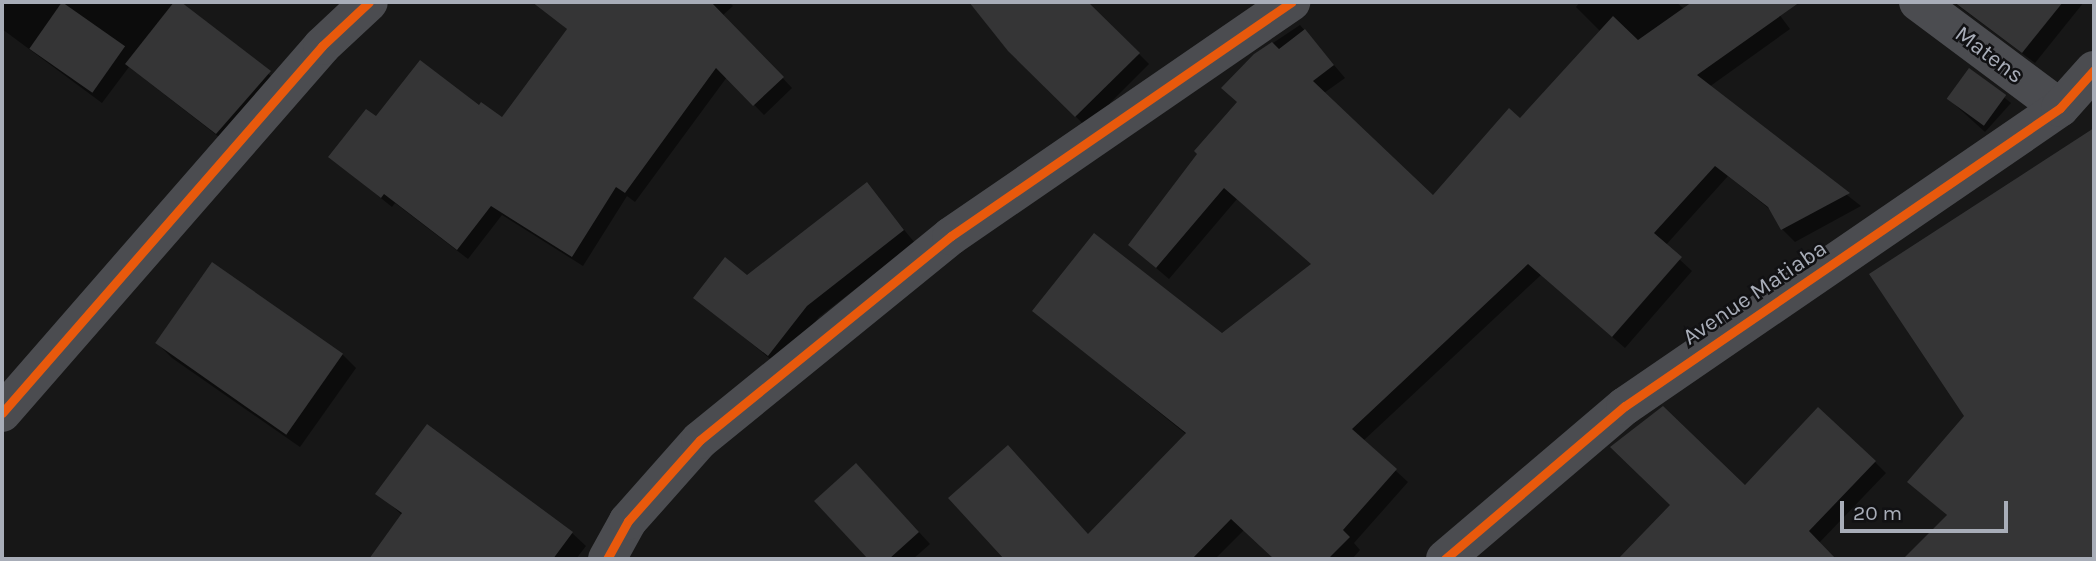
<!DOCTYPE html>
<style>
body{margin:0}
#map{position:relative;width:2096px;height:561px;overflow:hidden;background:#171717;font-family:Karla,sans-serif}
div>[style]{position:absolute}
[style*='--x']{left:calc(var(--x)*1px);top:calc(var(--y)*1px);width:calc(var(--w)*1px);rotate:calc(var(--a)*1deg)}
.shadow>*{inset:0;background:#0007}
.building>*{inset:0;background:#353536;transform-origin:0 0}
.street>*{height:38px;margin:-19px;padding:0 19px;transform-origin:19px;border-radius:19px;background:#4b4c50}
.cycleway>*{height:9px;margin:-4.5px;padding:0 4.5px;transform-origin:4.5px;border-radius:4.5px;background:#e8590c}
span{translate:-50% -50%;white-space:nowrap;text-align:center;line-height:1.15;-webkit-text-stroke:5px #111113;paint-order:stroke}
.street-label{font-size:23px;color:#a8adb8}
.frame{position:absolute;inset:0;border:4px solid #a8adb8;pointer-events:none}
.scale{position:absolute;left:1840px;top:501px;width:168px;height:32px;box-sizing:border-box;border:4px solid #a8adb8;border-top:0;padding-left:9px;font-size:21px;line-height:24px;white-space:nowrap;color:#a8adb8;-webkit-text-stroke:5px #111113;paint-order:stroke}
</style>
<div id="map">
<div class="shadow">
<i style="clip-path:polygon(2px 2px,178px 2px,281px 84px,228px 144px,129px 67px,102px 103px,2px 29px)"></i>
<i style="clip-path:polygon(538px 2px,729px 2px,733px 6px,723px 15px,792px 88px,764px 115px,727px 77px,635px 202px,627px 196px,583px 266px,502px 215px,468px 259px,395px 203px,392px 207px,330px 157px,376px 119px,479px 108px,502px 120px,568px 30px)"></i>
<i style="clip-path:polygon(972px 2px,1031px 2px,1067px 48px,1100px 15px,1149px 64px,1110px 103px,1117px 112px,1090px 131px,1010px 50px)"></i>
<i style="clip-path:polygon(1580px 2px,1676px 2px,1684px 9px,1695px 2px,1770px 2px,1790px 29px,1709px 87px,1861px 206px,1795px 242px,1782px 229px,1772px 211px,1728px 176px,1665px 246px,1692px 271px,1625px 348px,1541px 275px,1363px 441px,1408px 482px,1354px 543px,1360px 550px,1352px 559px,1276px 559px,1245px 529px,1215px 559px,1121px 559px,1093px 532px,1187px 435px,1034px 311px,1222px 336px,1313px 265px,1237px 199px,1169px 279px,1142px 256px,1239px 103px,1255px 55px,1300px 25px,1345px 78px,1324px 93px,1433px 197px,1521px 121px,1601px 32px,1576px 7px)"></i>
<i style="clip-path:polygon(1953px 2px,2084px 2px,2035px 63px)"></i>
<i style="clip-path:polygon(1970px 70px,2011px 103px,1985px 132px,1953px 103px)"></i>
<i style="clip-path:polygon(2091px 131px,2094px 134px,2094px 559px,1909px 559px,1948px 516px,1910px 482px,1966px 416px)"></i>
<i style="clip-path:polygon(867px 185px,915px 243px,819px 317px,780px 367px,696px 298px,747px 277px)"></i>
<i style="clip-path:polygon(157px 343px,342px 354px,356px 368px,300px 447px,172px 358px)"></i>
<i style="clip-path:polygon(1018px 458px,1110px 559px,1012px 559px,1008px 555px)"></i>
<i style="clip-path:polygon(1875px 462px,1886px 473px,1819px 543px,1835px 559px,1763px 559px,1755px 552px,1748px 559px,1621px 559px,1672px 506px)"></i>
<i style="clip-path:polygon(868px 477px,930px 544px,913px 559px,870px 559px,817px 501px)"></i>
<i style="clip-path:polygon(378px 493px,572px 533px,586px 546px,576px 559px,371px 559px,402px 515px)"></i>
</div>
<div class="building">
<i style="left:62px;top:2px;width:77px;height:57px;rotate:35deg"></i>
<i style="clip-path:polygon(174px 2px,181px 2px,271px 71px,216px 134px,125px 64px)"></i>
<i style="clip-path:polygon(532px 2px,711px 2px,784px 77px,753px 106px,716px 68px,625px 193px,616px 187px,572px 257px,491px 206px,457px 250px,384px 194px,381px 198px,328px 157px,366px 109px,376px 116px,420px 60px,479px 105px,481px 102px,502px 117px,567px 29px)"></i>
<i style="clip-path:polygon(969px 2px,1088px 2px,1140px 53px,1075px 117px,1008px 51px)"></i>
<i style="clip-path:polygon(1692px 2px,1800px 2px,1697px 75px,1850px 193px,1781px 230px,1768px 207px,1715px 166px,1654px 233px,1682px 257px,1612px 337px,1528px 264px,1352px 429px,1397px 469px,1343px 530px,1350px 537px,1328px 559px,1274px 559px,1231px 519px,1192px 559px,1004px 559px,948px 498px,1008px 445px,1088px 534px,1186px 433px,1032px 311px,1094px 233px,1222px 333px,1311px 264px,1224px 188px,1156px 268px,1128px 245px,1197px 154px,1194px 151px,1237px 102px,1221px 88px,1254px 54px,1272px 42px,1279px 49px,1305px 29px,1334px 65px,1313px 81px,1433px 195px,1509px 108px,1520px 118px,1613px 16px,1638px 40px)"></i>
<i style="clip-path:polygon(1954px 2px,2063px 2px,2022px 53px)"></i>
<i style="left:1969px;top:68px;width:46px;height:38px;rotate:36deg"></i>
<i style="clip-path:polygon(2094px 128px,2094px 559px,1903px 559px,1947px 515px,1907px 482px,1964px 416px,1869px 274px)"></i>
<i style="clip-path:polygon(867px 182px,904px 230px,807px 306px,768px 356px,693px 298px,725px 257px,747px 275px)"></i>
<i style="left:212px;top:262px;width:160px;height:99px;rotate:35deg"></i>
<i style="clip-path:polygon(1663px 406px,1745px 485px,1818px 407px,1876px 461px,1809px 531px,1836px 559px,1618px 559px,1670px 505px,1610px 447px)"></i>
<i style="clip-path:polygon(427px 424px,573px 532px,553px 559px,369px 559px,402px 513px,375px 494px)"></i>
<i style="clip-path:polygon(856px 463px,919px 532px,889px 559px,868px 559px,814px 501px)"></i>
</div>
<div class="street">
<i style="--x:1918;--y:2;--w:177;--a:36.7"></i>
<i style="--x:2;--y:413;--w:487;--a:-48.9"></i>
<i style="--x:322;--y:46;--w:64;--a:-43.1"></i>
<i style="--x:607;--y:559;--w:43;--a:-61.1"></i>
<i style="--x:628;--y:521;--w:108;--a:-48.4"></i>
<i style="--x:700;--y:440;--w:323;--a:-39.1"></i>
<i style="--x:951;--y:236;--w:413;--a:-34.5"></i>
<i style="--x:1445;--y:559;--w:236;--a:-40.4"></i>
<i style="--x:1625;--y:406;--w:527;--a:-34.41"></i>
<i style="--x:2060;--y:108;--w:51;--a:-48.2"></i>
</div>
<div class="cycleway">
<i style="--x:2;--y:413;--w:487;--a:-48.9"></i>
<i style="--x:322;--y:46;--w:64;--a:-43.1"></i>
<i style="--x:607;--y:559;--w:43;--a:-61.1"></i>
<i style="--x:628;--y:521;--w:108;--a:-48.4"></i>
<i style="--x:700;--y:440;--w:323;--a:-39.1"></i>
<i style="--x:951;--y:236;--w:413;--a:-34.5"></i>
<i style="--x:1445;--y:559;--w:236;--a:-40.4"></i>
<i style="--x:1625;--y:406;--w:527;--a:-34.41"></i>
<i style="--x:2060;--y:108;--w:51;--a:-48.2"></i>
</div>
<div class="street-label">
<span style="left:1989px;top:55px;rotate:37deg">Matens</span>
<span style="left:1755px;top:293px;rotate:-34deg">Avenue Matiaba</span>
</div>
<div class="frame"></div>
<div class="scale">20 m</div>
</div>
